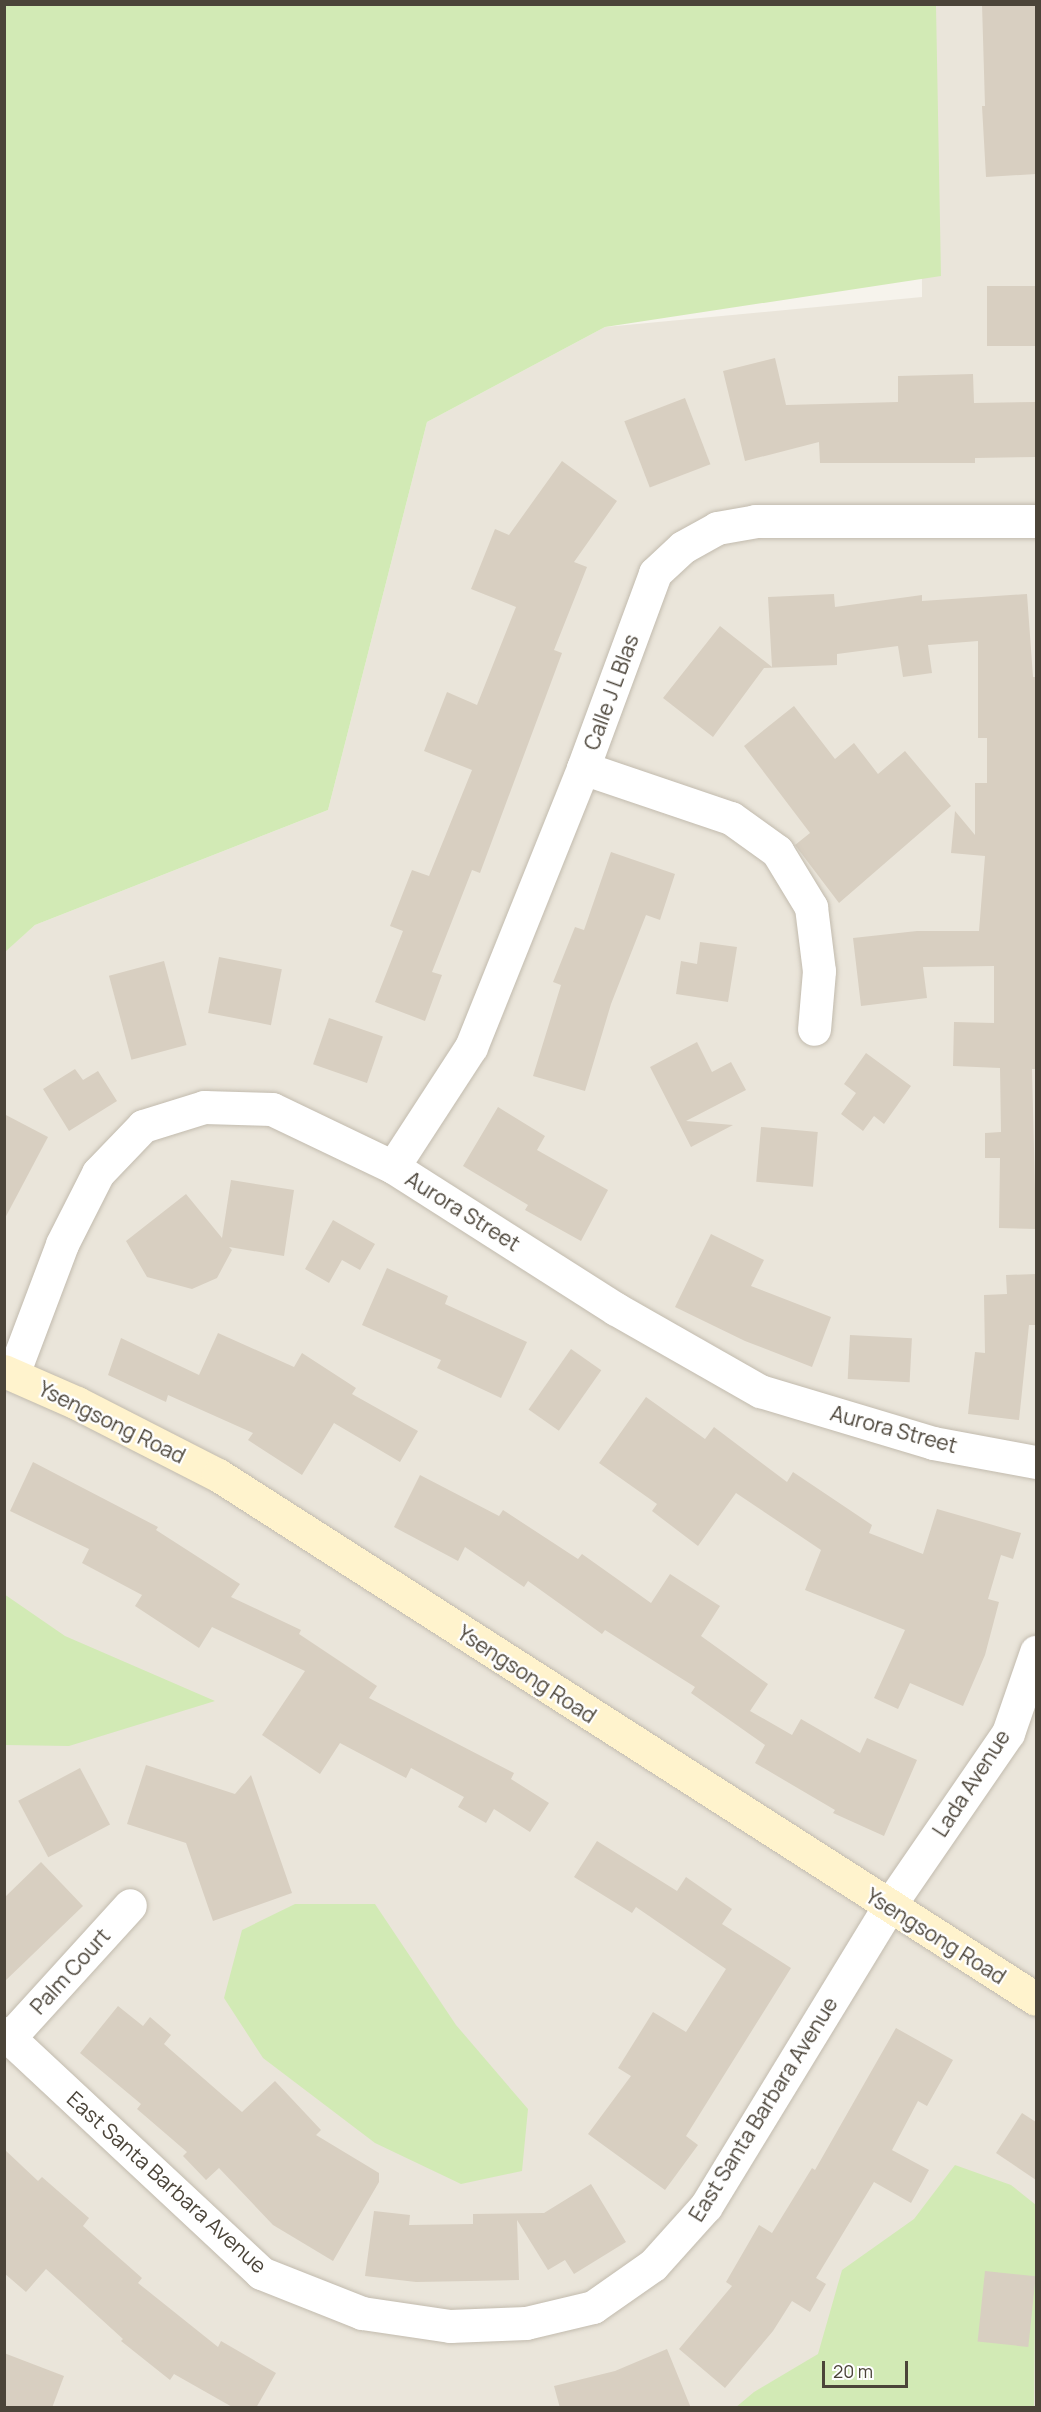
<!DOCTYPE html>
<style>
body{margin:0}
#map{position:relative;width:1041px;height:2412px;overflow:hidden;background:#f6f3ec;font-family:Manrope,sans-serif}
div>[style]{position:absolute}
[style*='--x']{left:calc(var(--x)*1px);top:calc(var(--y)*1px);width:calc(var(--w)*1px);rotate:calc(var(--a)*1deg)}
.residential>*{inset:0;background:#eae5da}
.green>*{inset:0;background:#d2eab5}
.building>*{inset:0;background:#d8cfc1;transform-origin:0 0}
.roads{filter:drop-shadow(0 0 2px #c2bbae) drop-shadow(0 0 2px #c2bbae)}
.minor>*{height:33px;margin:-16.5px;padding:0 16.5px;transform-origin:16.5px;border-radius:16.5px;background:#fff}
.secondary>*{height:33px;margin:-16.5px;padding:0 16.5px;transform-origin:16.5px;border-radius:16.5px;background:#fff3cd}
span{translate:-50% -50%;white-space:nowrap;text-align:center;line-height:1.15;-webkit-text-stroke:4.5px #fff;paint-order:stroke}
.street-label{font-size:21px;color:#4b4439}
.frame{position:absolute;inset:0;border:6px solid #4b4439;pointer-events:none}
.scale{position:absolute;left:822px;top:2361px;width:86px;height:27px;box-sizing:border-box;border:3px solid #4b4439;border-top:0;padding-left:8px;font-size:18px;line-height:21px;white-space:nowrap;color:#4b4439;-webkit-text-stroke:4px #fff;paint-order:stroke}
</style>
<div id="map">
<div class="residential">
<i style="clip-path:polygon(921px 5px,1036px 5px,1036px 2407px,5px 2407px,4px 952px,35px 925px,328px 810px,427px 422px,605px 327px,922px 297px)"></i>
</div>
<div class="green">
<i style="clip-path:polygon(5px 4px,936px 5px,941px 276px,605px 327px,427px 422px,328px 810px,35px 925px,5px 952px)"></i>
<i style="clip-path:polygon(4px 1594px,65px 1636px,215px 1701px,69px 1746px,5px 1745px)"></i>
<i style="clip-path:polygon(295px 1904px,375px 1904px,456px 2025px,528px 2109px,522px 2171px,461px 2184px,375px 2143px,263px 2058px,224px 1998px,242px 1930px)"></i>
<i style="clip-path:polygon(955px 2165px,1011px 2185px,1036px 2205px,1034px 2407px,735px 2408px,754px 2392px,818px 2354px,842px 2270px,914px 2219px)"></i>
</div>
<div class="building">
<i style="clip-path:polygon(982px 4px,1036px 4px,1036px 174px,986px 177px,982px 106px,985px 106px)"></i>
<i style="left:987px;top:286px;width:49px;height:60px"></i>
<i style="clip-path:polygon(775px 358px,786px 405px,898px 402px,898px 376px,973px 374px,974px 403px,1036px 402px,1036px 457px,975px 458px,975px 463px,820px 463px,819px 442px,745px 461px,723px 371px)"></i>
<i style="left:685px;top:398px;width:71px;height:65px;rotate:69deg"></i>
<i style="clip-path:polygon(562px 461px,617px 501px,574px 562px,587px 567px,554px 650px,562px 653px,480px 873px,472px 870px,432px 972px,442px 975px,425px 1021px,375px 1002px,403px 931px,390px 926px,412px 870px,429px 876px,472px 770px,424px 751px,447px 692px,477px 705px,516px 607px,471px 589px,495px 529px,509px 535px)"></i>
<i style="clip-path:polygon(834px 594px,835px 607px,922px 595px,922px 601px,1027px 594px,1033px 677px,1036px 677px,1036px 1069px,1032px 1069px,1036px 1229px,999px 1228px,1000px 1158px,985px 1158px,985px 1133px,1001px 1132px,1000px 1068px,953px 1066px,954px 1022px,994px 1023px,994px 966px,923px 967px,927px 998px,861px 1006px,853px 938px,917px 931px,979px 931px,985px 856px,951px 853px,955px 811px,975px 835px,975px 783px,987px 783px,987px 738px,978px 738px,978px 641px,928px 645px,932px 673px,903px 677px,898px 646px,837px 654px,837px 665px,764px 668px,713px 737px,663px 698px,720px 626px,772px 667px,768px 597px)"></i>
<i style="clip-path:polygon(794px 706px,835px 759px,854px 743px,878px 774px,905px 751px,951px 806px,839px 903px,795px 845px,810px 833px,744px 746px)"></i>
<i style="clip-path:polygon(611px 852px,675px 874px,660px 920px,646px 915px,611px 1004px,585px 1091px,533px 1076px,561px 985px,553px 982px,575px 927px,584px 930px)"></i>
<i style="clip-path:polygon(700px 942px,737px 947px,728px 1002px,676px 994px,681px 961px,697px 964px)"></i>
<i style="left:219px;top:957px;width:64px;height:57px;rotate:11deg"></i>
<i style="left:164px;top:961px;width:87px;height:57px;rotate:75deg"></i>
<i style="left:329px;top:1018px;width:57px;height:49px;rotate:19deg"></i>
<i style="clip-path:polygon(697px 1042px,712px 1072px,731px 1062px,746px 1090px,686px 1121px,733px 1125px,691px 1147px,650px 1067px)"></i>
<i style="clip-path:polygon(866px 1053px,911px 1086px,884px 1124px,874px 1116px,863px 1131px,841px 1114px,856px 1093px,844px 1084px)"></i>
<i style="clip-path:polygon(75px 1069px,83px 1080px,98px 1071px,117px 1101px,69px 1131px,43px 1089px)"></i>
<i style="clip-path:polygon(498px 1107px,545px 1136px,537px 1150px,608px 1190px,581px 1241px,525px 1210px,528px 1205px,463px 1166px)"></i>
<i style="clip-path:polygon(4px 1114px,48px 1137px,4px 1220px)"></i>
<i style="left:761px;top:1127px;width:57px;height:55px;rotate:5deg"></i>
<i style="clip-path:polygon(231px 1180px,294px 1190px,284px 1256px,229px 1247px,232px 1250px,217px 1278px,192px 1289px,147px 1277px,126px 1241px,186px 1194px,222px 1238px)"></i>
<i style="clip-path:polygon(333px 1220px,375px 1244px,360px 1270px,342px 1260px,329px 1283px,305px 1269px)"></i>
<i style="clip-path:polygon(711px 1234px,764px 1260px,751px 1286px,831px 1317px,812px 1367px,745px 1341px,675px 1307px)"></i>
<i style="clip-path:polygon(387px 1268px,448px 1296px,445px 1304px,527px 1342px,501px 1398px,437px 1368px,441px 1360px,362px 1325px)"></i>
<i style="clip-path:polygon(1036px 1274px,1036px 1325px,1029px 1325px,1019px 1420px,968px 1414px,975px 1352px,985px 1353px,984px 1295px,1007px 1294px,1006px 1275px)"></i>
<i style="clip-path:polygon(218px 1333px,294px 1367px,302px 1353px,356px 1388px,352px 1394px,418px 1431px,400px 1462px,334px 1423px,302px 1475px,248px 1440px,253px 1433px,168px 1395px,166px 1402px,108px 1375px,121px 1338px,199px 1375px)"></i>
<i style="left:850px;top:1335px;width:62px;height:44px;rotate:3deg"></i>
<i style="left:571px;top:1349px;width:37px;height:74px;rotate:35deg"></i>
<i style="clip-path:polygon(646px 1397px,705px 1439px,714px 1427px,787px 1482px,793px 1472px,872px 1525px,869px 1533px,923px 1554px,937px 1509px,1021px 1533px,1013px 1559px,1001px 1555px,988px 1599px,999px 1602px,985px 1655px,963px 1706px,910px 1683px,898px 1709px,874px 1698px,905px 1630px,805px 1590px,821px 1550px,736px 1493px,698px 1546px,652px 1511px,657px 1504px,599px 1463px)"></i>
<i style="clip-path:polygon(33px 1462px,158px 1527px,156px 1530px,240px 1584px,231px 1597px,301px 1630px,299px 1634px,377px 1686px,369px 1698px,514px 1773px,511px 1779px,549px 1803px,530px 1832px,494px 1809px,486px 1823px,458px 1807px,464px 1797px,411px 1768px,406px 1778px,340px 1743px,320px 1774px,262px 1735px,305px 1671px,212px 1627px,199px 1648px,135px 1606px,142px 1595px,82px 1563px,89px 1549px,10px 1511px)"></i>
<i style="clip-path:polygon(420px 1475px,499px 1516px,503px 1510px,578px 1559px,582px 1554px,651px 1603px,670px 1574px,720px 1606px,701px 1636px,768px 1684px,750px 1711px,792px 1735px,801px 1719px,860px 1753px,867px 1738px,917px 1760px,884px 1836px,833px 1813px,835px 1810px,755px 1763px,765px 1745px,691px 1693px,695px 1687px,605px 1630px,602px 1634px,528px 1581px,524px 1587px,465px 1547px,458px 1561px,394px 1527px)"></i>
<i style="clip-path:polygon(146px 1765px,235px 1794px,251px 1775px,292px 1893px,213px 1921px,186px 1843px,127px 1824px)"></i>
<i style="left:80px;top:1768px;width:64px;height:70px;rotate:62deg"></i>
<i style="clip-path:polygon(597px 1841px,677px 1891px,686px 1877px,732px 1909px,722px 1924px,791px 1968px,686px 2136px,698px 2145px,665px 2190px,588px 2134px,631px 2076px,618px 2068px,653px 2012px,686px 2032px,726px 1969px,636px 1907px,632px 1913px,574px 1877px)"></i>
<i style="clip-path:polygon(41px 1862px,83px 1906px,4px 1982px,4px 1898px)"></i>
<i style="clip-path:polygon(118px 2006px,143px 2026px,150px 2017px,171px 2035px,164px 2044px,242px 2112px,275px 2081px,321px 2130px,316px 2135px,379px 2173px,379px 2182px,333px 2261px,273px 2225px,219px 2168px,206px 2180px,183px 2156px,187px 2152px,137px 2109px,141px 2104px,80px 2053px)"></i>
<i style="clip-path:polygon(896px 2028px,953px 2060px,927px 2106px,918px 2101px,892px 2150px,929px 2170px,911px 2203px,874px 2182px,816px 2278px,826px 2284px,810px 2312px,792px 2301px,773px 2331px,725px 2388px,679px 2349px,732px 2286px,726px 2282px,759px 2225px,772px 2233px,812px 2168px,815px 2170px)"></i>
<i style="clip-path:polygon(1022px 2113px,1036px 2122px,1036px 2180px,996px 2153px)"></i>
<i style="clip-path:polygon(4px 2149px,38px 2181px,42px 2177px,89px 2218px,83px 2226px,142px 2278px,138px 2283px,218px 2347px,221px 2341px,276px 2373px,256px 2408px,234px 2408px,174px 2374px,170px 2380px,121px 2341px,123px 2339px,46px 2269px,26px 2292px,4px 2273px)"></i>
<i style="clip-path:polygon(591px 2184px,626px 2242px,574px 2274px,565px 2260px,548px 2270px,517px 2220px,519px 2280px,416px 2282px,365px 2276px,374px 2211px,410px 2215px,409px 2225px,473px 2224px,473px 2214px,544px 2213px)"></i>
<i style="left:985px;top:2271px;width:51px;height:71px;rotate:6deg"></i>
<i style="clip-path:polygon(667px 2349px,691px 2408px,560px 2408px,554px 2386px,615px 2371px)"></i>
<i style="clip-path:polygon(4px 2353px,64px 2376px,52px 2408px,4px 2408px)"></i>
</div>
<div class="roads">
<div class="minor">
<i style="--x:583;--y:768;--w:156;--a:18.7"></i>
<i style="--x:731;--y:818;--w:57;--a:35.7"></i>
<i style="--x:777;--y:851;--w:66;--a:58.7"></i>
<i style="--x:811;--y:907;--w:64;--a:82.9"></i>
<i style="--x:819;--y:971;--w:58;--a:94.9"></i>
<i style="--x:393;--y:1167;--w:143;--a:-57"></i>
<i style="--x:471;--y:1047;--w:301;--a:-68.1"></i>
<i style="--x:583;--y:768;--w:208;--a:-69.7"></i>
<i style="--x:655;--y:573;--w:38;--a:-43"></i>
<i style="--x:683;--y:547;--w:39;--a:-29"></i>
<i style="--x:717;--y:528;--w:39;--a:-10"></i>
<i style="--x:755;--y:521;--w:281;--a:0"></i>
<i style="--x:13;--y:1374;--w:139;--a:-69.3"></i>
<i style="--x:62;--y:1244;--w:80;--a:-63.1"></i>
<i style="--x:98;--y:1173;--w:65;--a:-46.2"></i>
<i style="--x:143;--y:1126;--w:64;--a:-17.3"></i>
<i style="--x:204;--y:1107;--w:68;--a:1.7"></i>
<i style="--x:272;--y:1109;--w:134;--a:25.6"></i>
<i style="--x:393;--y:1167;--w:264;--a:32.5"></i>
<i style="--x:616;--y:1309;--w:166;--a:29.7"></i>
<i style="--x:760;--y:1391;--w:181;--a:16.7"></i>
<i style="--x:933;--y:1443;--w:105;--a:10.5"></i>
<i style="--x:4;--y:2033;--w:352;--a:43"></i>
<i style="--x:261;--y:2273;--w:109;--a:21.6"></i>
<i style="--x:362;--y:2313;--w:89;--a:8.4"></i>
<i style="--x:450;--y:2326;--w:76;--a:-2.3"></i>
<i style="--x:526;--y:2323;--w:69;--a:-13.4"></i>
<i style="--x:593;--y:2307;--w:73;--a:-35"></i>
<i style="--x:653;--y:2265;--w:79;--a:-48.1"></i>
<i style="--x:706;--y:2206;--w:351;--a:-58.6"></i>
<i style="--x:889;--y:1906;--w:210;--a:-55.5"></i>
<i style="--x:1008;--y:1733;--w:86;--a:-70.9"></i>
<i style="--x:10;--y:2037;--w:178;--a:-47.7"></i>
</div>
<div class="secondary">
<i style="--x:4;--y:1371;--w:80;--a:23.7"></i>
<i style="--x:77;--y:1403;--w:158;--a:27.1"></i>
<i style="--x:218;--y:1475;--w:971;--a:32.64"></i>
</div>
</div>
<div class="street-label">
<span style="left:611px;top:692px;rotate:-70deg">Calle J L Blas</span>
<span style="left:463px;top:1211px;rotate:32deg">Aurora Street</span>
<span style="left:112px;top:1422px;rotate:26deg">Ysengsong Road</span>
<span style="left:894px;top:1429px;rotate:15deg">Aurora Street</span>
<span style="left:527px;top:1674px;rotate:33deg">Ysengsong Road</span>
<span style="left:971px;top:1783px;rotate:-57deg">Lada Avenue</span>
<span style="left:936px;top:1936px;rotate:32deg">Ysengsong Road</span>
<span style="left:70px;top:1971px;rotate:-48deg">Palm Court</span>
<span style="left:763px;top:2109px;rotate:-58deg">East Santa Barbara Avenue</span>
<span style="left:167px;top:2182px;rotate:42deg">East Santa Barbara Avenue</span>
</div>
<div class="frame"></div>
<div class="scale">20 m</div>
</div>
